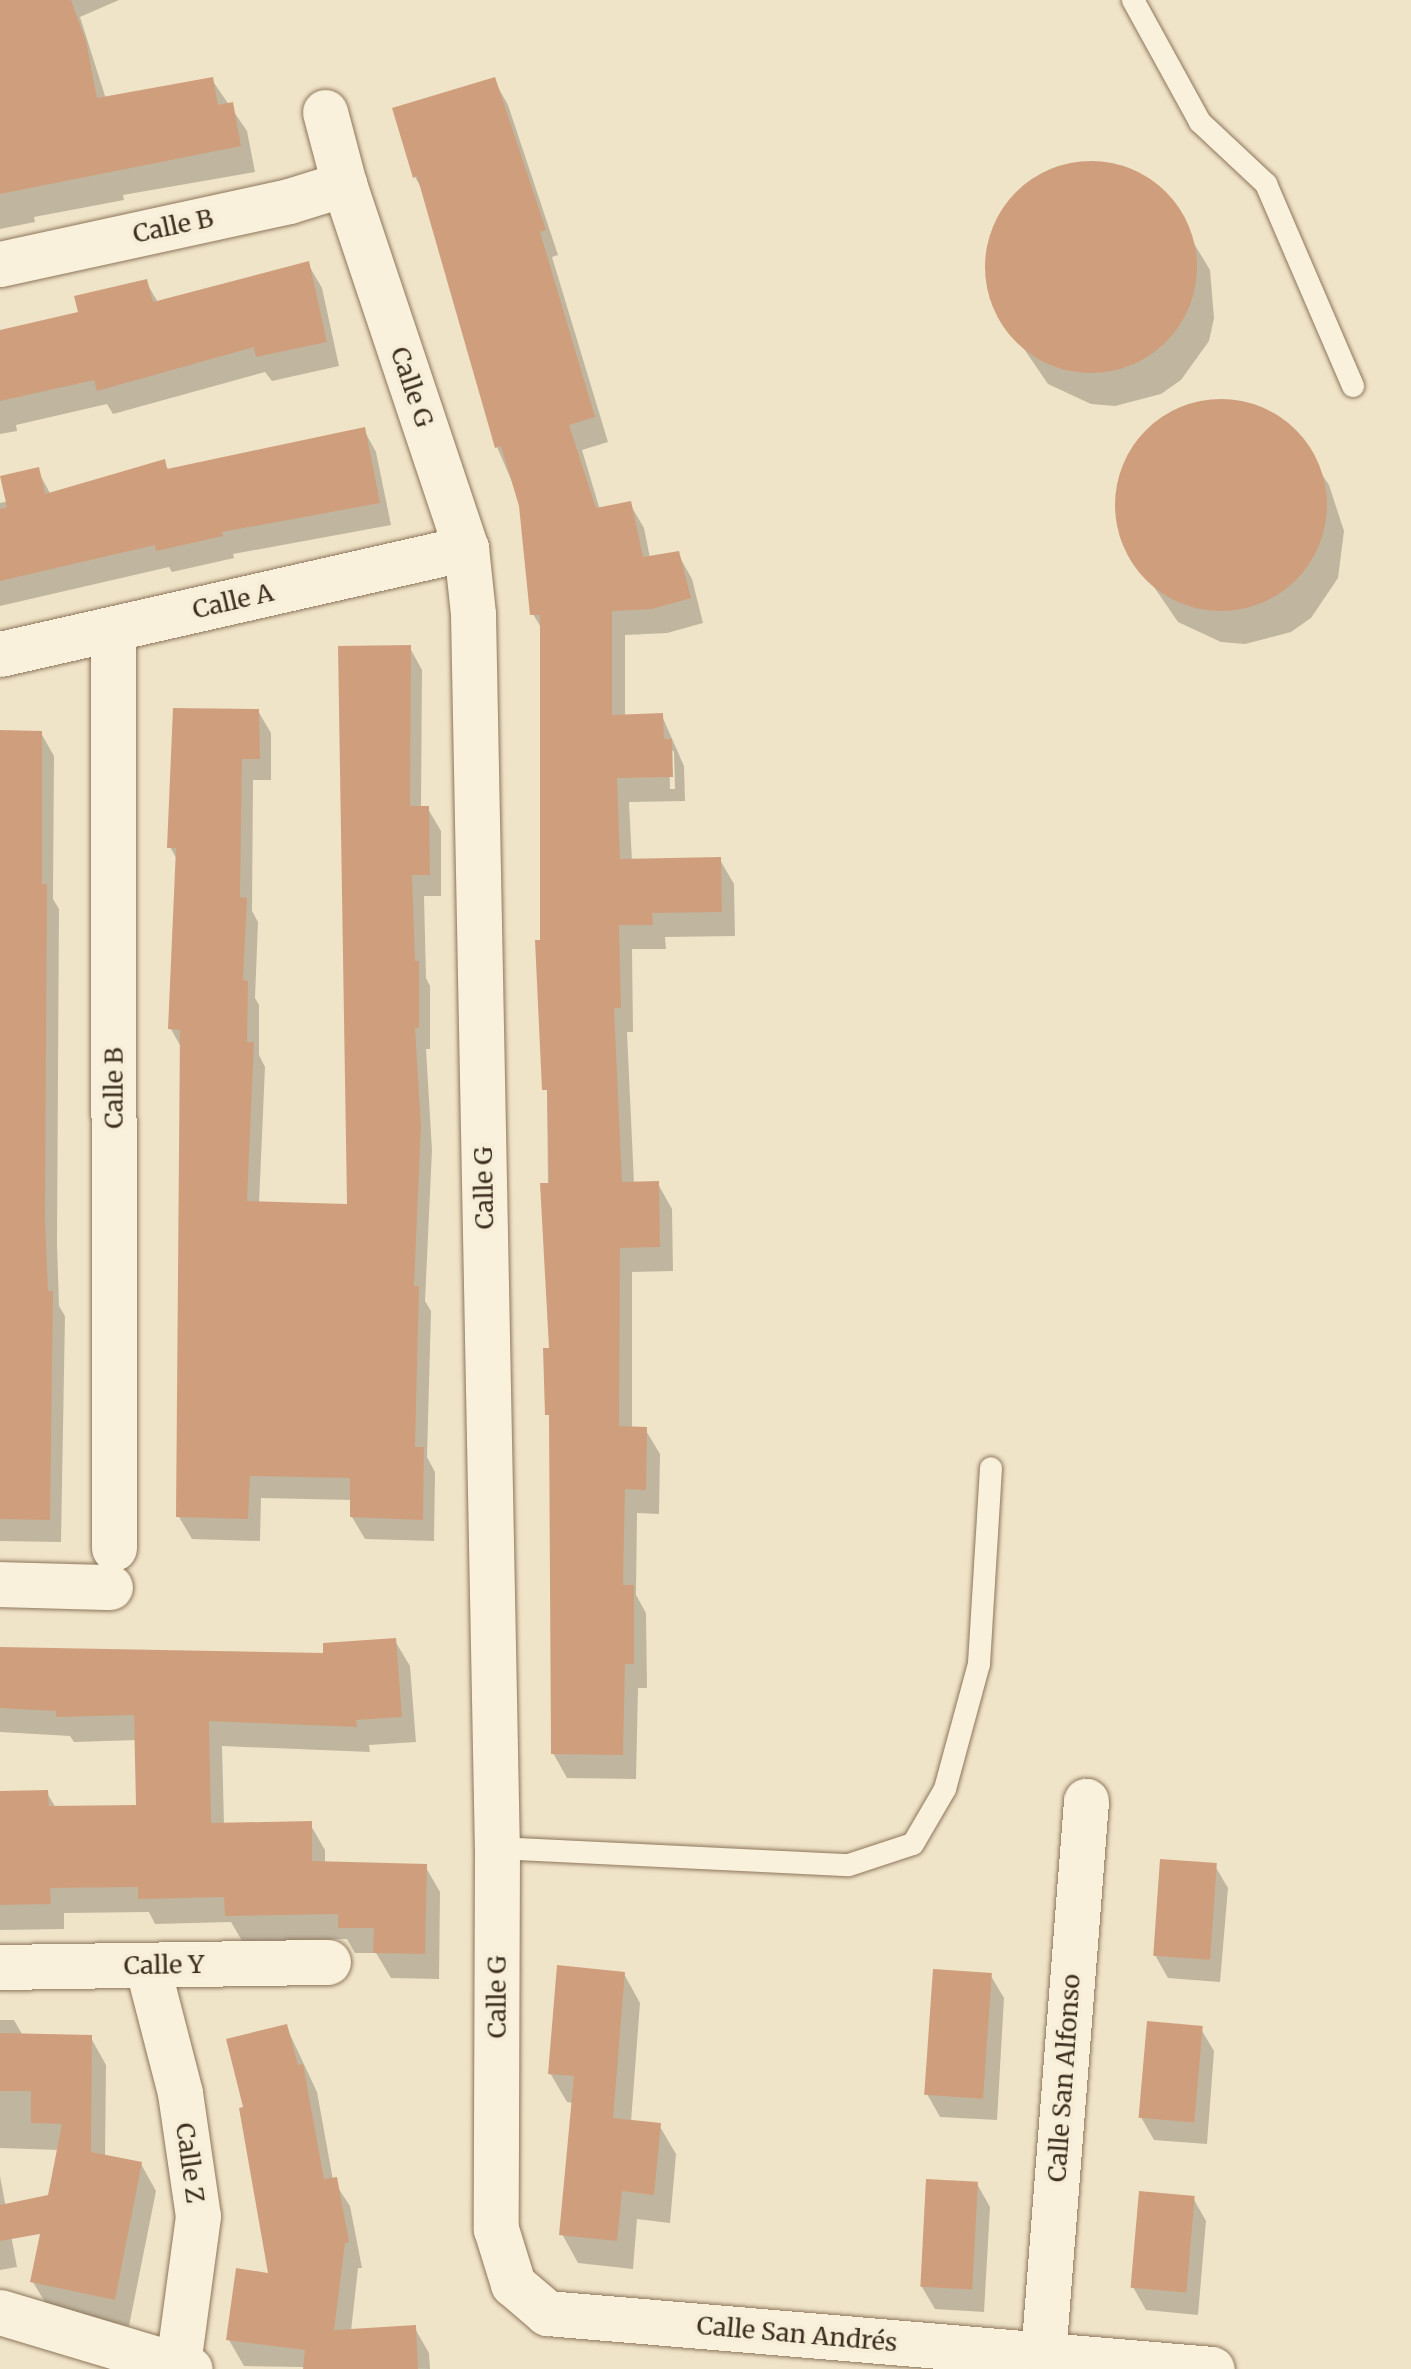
<!DOCTYPE html>
<meta charset="utf-8">
<style>
body{margin:0}
#map{position:relative;width:1411px;height:2369px;overflow:hidden;background:#f0e4c8;font-family:Merriweather,serif}
div>[style]{position:absolute}
[style*='--x']{left:calc(var(--x)*1px);top:calc(var(--y)*1px);width:calc(var(--w)*1px);rotate:calc(var(--a)*1deg)}
.shadow>*{inset:0;background:#0003}
.building>*{inset:0;background:#cf9f7d;transform-origin:0 0}
.round{border-radius:50%}
.roads{filter:drop-shadow(0 0 2px #8d765c) drop-shadow(0 0 2px #8d765c)}
.service>*{height:22px;margin:-11px;padding:0 11px;transform-origin:11px;border-radius:11px;background:#faf1dc}
.minor>*{height:45px;margin:-22.5px;padding:0 22.5px;transform-origin:22.5px;border-radius:22.5px;background:#faf1dc}
span{translate:-50% -50%;white-space:nowrap;text-align:center;line-height:1.15;-webkit-text-stroke:8px #f7eed8;paint-order:stroke}
.street-label{font-size:25px;color:#3d2e20}
</style>
<div id="map">
<div class="shadow">
<i style="clip-path:polygon(24px 0,119px 0,80px 17px,106px 99px,212px 80px,247px 131px,255px 172px,123px 195px,124px 200px,34px 217px,35px 222px,0 229px,0 29px)"></i>
<i style="clip-path:polygon(evenodd,494px 80px,508px 105px,558px 255px,552px 257px,608px 442px,582px 450px,600px 510px,630px 504px,644px 528px,650px 558px,678px 554px,692px 579px,703px 623px,667px 633px,625px 635px,625px 717px,662px 716px,684px 766px,685px 801px,629px 802px,632px 862px,720px 860px,734px 884px,735px 936px,665px 937px,666px 949px,632px 949px,633px 1032px,627px 1032px,634px 1184px,658px 1184px,672px 1209px,673px 1271px,632px 1272px,632px 1429px,645px 1429px,660px 1454px,659px 1514px,637px 1513px,636px 1595px,646px 1613px,647px 1688px,638px 1688px,636px 1779px,567px 1778px,553px 1753px,543px 631px,533px 614px,522px 505px,497px 447px,425px 194px,415px 177px,494px 80px,669px 747px,674px 752px,675px 789px,670px 789px,669px 747px)"></i>
<i style="clip-path:polygon(1076px 164px,1123px 169px,1164px 194px,1210px 270px,1214px 318px,1209px 341px,1181px 380px,1161px 394px,1115px 406px,1091px 404px,1048px 384px,998px 311px,988px 264px,1000px 218px,1031px 182px)"></i>
<i style="clip-path:polygon(308px 264px,322px 288px,339px 366px,272px 381px,265px 372px,113px 414px,107px 404px,16px 425px,17px 431px,0 434px,0 332px,81px 314px,146px 282px,159px 304px)"></i>
<i style="clip-path:polygon(1206px 402px,1253px 406px,1294px 431px,1329px 485px,1344px 531px,1338px 578px,1311px 618px,1291px 632px,1245px 644px,1221px 642px,1178px 622px,1128px 549px,1118px 501px,1121px 478px,1143px 435px,1172px 411px)"></i>
<i style="clip-path:polygon(364px 430px,376px 452px,391px 525px,233px 554px,234px 558px,172px 572px,169px 567px,0 606px,0 503px,9px 501px,37px 469px,51px 495px,164px 462px,169px 471px)"></i>
<i style="clip-path:polygon(410px 648px,422px 670px,421px 809px,428px 809px,441px 831px,441px 896px,424px 896px,426px 978px,430px 986px,430px 1049px,426px 1049px,432px 1150px,425px 1301px,431px 1311px,427px 1457px,435px 1472px,434px 1541px,365px 1539px,352px 1517px,353px 1500px,261px 1498px,260px 1541px,192px 1539px,179px 1517px,182px 1049px,171px 1029px,178px 861px,170px 847px,258px 711px,271px 733px,271px 780px,253px 780px,252px 911px,258px 922px,255px 998px,259px 1005px,259px 1055px,265px 1067px,259px 1204px,350px 1207px)"></i>
<i style="clip-path:polygon(0 733px,41px 733px,54px 756px,53px 899px,59px 909px,57px 1243px,59px 1306px,65px 1316px,61px 1542px,0 1541px)"></i>
<i style="clip-path:polygon(395px 1641px,410px 1666px,416px 1742px,369px 1745px,370px 1752px,222px 1746px,224px 1825px,310px 1824px,325px 1850px,325px 1864px,425px 1866px,440px 1892px,439px 1979px,391px 1978px,376px 1953px,355px 1953px,347px 1939px,242px 1941px,231px 1922px,155px 1924px,149px 1912px,64px 1913px,64px 1929px,0 1930px,0 1794px,47px 1793px,56px 1808px,139px 1808px,137px 1740px,74px 1742px,70px 1736px,0 1732px,0 1649px,326px 1655px)"></i>
<i style="clip-path:polygon(1215px 1866px,1228px 1888px,1220px 1982px,1168px 1978px,1155px 1955px)"></i>
<i style="clip-path:polygon(624px 1974px,640px 2003px,631px 2122px,659px 2125px,676px 2154px,670px 2223px,637px 2219px,633px 2269px,578px 2263px,562px 2234px,574px 2103px,567px 2102px,550px 2073px)"></i>
<i style="clip-path:polygon(991px 1976px,1004px 1998px,997px 2120px,940px 2117px,927px 2094px)"></i>
<i style="clip-path:polygon(0 2020px,14px 2020px,23px 2036px,91px 2038px,106px 2065px,105px 2157px,141px 2164px,156px 2191px,129px 2326px,49px 2309px,33px 2282px,60px 2150px,0 2148px)"></i>
<i style="clip-path:polygon(286px 2026px,317px 2092px,333px 2180px,350px 2206px,362px 2268px,358px 2268px,351px 2331px,414px 2327px,429px 2353px,430px 2369px,244px 2366px,229px 2340px,272px 2276px)"></i>
<i style="clip-path:polygon(1201px 2029px,1214px 2051px,1207px 2144px,1154px 2140px,1141px 2117px)"></i>
<i style="clip-path:polygon(0 2176px,17px 2267px,0 2270px)"></i>
<i style="clip-path:polygon(977px 2184px,990px 2207px,984px 2312px,935px 2309px,922px 2287px)"></i>
<i style="clip-path:polygon(1193px 2198px,1206px 2221px,1198px 2315px,1146px 2310px,1133px 2287px)"></i>
</div>
<div class="building">
<i style="clip-path:polygon(0 0,71px 0,86px 41px,97px 98px,213px 77px,218px 105px,233px 102px,241px 146px,0 194px)"></i>
<i style="clip-path:polygon(495px 77px,546px 230px,540px 232px,595px 417px,569px 425px,596px 508px,631px 501px,643px 557px,679px 551px,691px 598px,652px 609px,612px 611px,612px 715px,663px 713px,664px 739px,672px 739px,673px 777px,617px 778px,620px 859px,721px 857px,722px 912px,652px 913px,653px 925px,619px 925px,621px 1008px,614px 1008px,622px 1182px,659px 1181px,660px 1247px,620px 1248px,619px 1426px,647px 1427px,646px 1490px,625px 1489px,623px 1585px,634px 1585px,634px 1664px,625px 1664px,623px 1755px,551px 1754px,549px 1415px,545px 1415px,543px 1348px,549px 1348px,540px 1183px,549px 1183px,547px 1090px,542px 1090px,535px 940px,540px 940px,540px 615px,530px 615px,519px 506px,501px 446px,495px 448px,417px 176px,413px 178px,392px 108px)"></i>
<i class="round" style="left:985px;top:161px;width:212px;height:212px"></i>
<i style="clip-path:polygon(309px 261px,327px 342px,256px 357px,254px 347px,97px 391px,94px 380px,0 401px,0 330px,78px 312px,74px 296px,147px 279px,153px 302px)"></i>
<i class="round" style="left:1115px;top:399px;width:212px;height:212px"></i>
<i style="clip-path:polygon(365px 427px,380px 503px,222px 532px,223px 536px,156px 551px,155px 545px,0 581px,0 509px,7px 507px,0 476px,39px 467px,45px 494px,165px 459px,167px 469px)"></i>
<i style="clip-path:polygon(411px 645px,410px 806px,429px 806px,430px 875px,412px 875px,415px 961px,419px 961px,419px 1028px,415px 1028px,421px 1126px,414px 1286px,419px 1286px,415px 1447px,424px 1447px,423px 1520px,350px 1517px,350px 1478px,250px 1476px,248px 1519px,176px 1517px,180px 1030px,168px 1029px,176px 848px,167px 848px,173px 708px,259px 709px,260px 759px,242px 759px,240px 897px,247px 898px,243px 980px,248px 981px,247px 1042px,254px 1042px,247px 1201px,347px 1204px,338px 646px)"></i>
<i style="clip-path:polygon(0 730px,42px 731px,42px 884px,47px 884px,45px 1219px,48px 1291px,53px 1291px,50px 1520px,0 1519px)"></i>
<i style="clip-path:polygon(396px 1638px,402px 1717px,356px 1720px,357px 1727px,209px 1721px,211px 1823px,312px 1821px,312px 1861px,427px 1864px,425px 1954px,373px 1953px,374px 1928px,338px 1928px,338px 1914px,225px 1916px,224px 1897px,138px 1899px,138px 1887px,50px 1888px,51px 1904px,0 1905px,0 1791px,48px 1790px,49px 1806px,136px 1805px,134px 1715px,56px 1717px,56px 1711px,0 1708px,0 1647px,323px 1653px,323px 1643px)"></i>
<i style="left:1160px;top:1859px;width:57px;height:97px;rotate:4deg"></i>
<i style="clip-path:polygon(557px 1965px,625px 1972px,613px 2118px,661px 2123px,654px 2195px,622px 2191px,617px 2241px,559px 2235px,574px 2076px,548px 2074px)"></i>
<i style="left:933px;top:1969px;width:59px;height:126px;rotate:4deg"></i>
<i style="left:1147px;top:2021px;width:56px;height:97px;rotate:5deg"></i>
<i style="clip-path:polygon(287px 2024px,298px 2065px,303px 2064px,324px 2179px,337px 2177px,349px 2242px,345px 2243px,334px 2330px,416px 2325px,418px 2369px,303px 2369px,305px 2350px,226px 2340px,236px 2268px,268px 2273px,239px 2108px,243px 2107px,226px 2039px)"></i>
<i style="clip-path:polygon(0 2033px,92px 2035px,91px 2152px,142px 2162px,115px 2300px,30px 2282px,40px 2234px,0 2241px,0 2205px,48px 2195px,62px 2124px,31px 2123px,31px 2091px,0 2091px)"></i>
<i style="left:926px;top:2179px;width:52px;height:108px;rotate:3deg"></i>
<i style="left:1139px;top:2191px;width:56px;height:97px;rotate:5deg"></i>
</div>
<div class="roads">
<div class="service">
<i style="--x:1133;--y:0;--w:139;--a:61.2"></i>
<i style="--x:1200;--y:122;--w:91;--a:43.2"></i>
<i style="--x:1266;--y:184;--w:220;--a:66.7"></i>
<i style="--x:497;--y:1848;--w:352;--a:2.8"></i>
<i style="--x:849;--y:1865;--w:67;--a:-18.2"></i>
<i style="--x:913;--y:1844;--w:64;--a:-59.8"></i>
<i style="--x:945;--y:1789;--w:130;--a:-74.8"></i>
<i style="--x:979;--y:1664;--w:196;--a:-86.5"></i>
</div>
<div class="minor">
<i style="--x:325;--y:112;--w:74;--a:75.2"></i>
<i style="--x:344;--y:184;--w:384;--a:71.5"></i>
<i style="--x:466;--y:548;--w:66;--a:83.9"></i>
<i style="--x:473;--y:614;--w:1234;--a:88.89"></i>
<i style="--x:497;--y:1848;--w:381;--a:90.2"></i>
<i style="--x:496;--y:2229;--w:58;--a:72.8"></i>
<i style="--x:513;--y:2284;--w:45;--a:40.5"></i>
<i style="--x:547;--y:2313;--w:667;--a:4.81"></i>
<i style="--x:0;--y:264;--w:296;--a:-12.3"></i>
<i style="--x:289;--y:201;--w:58;--a:-17.2"></i>
<i style="--x:113;--y:629;--w:919;--a:89.94"></i>
<i style="--x:0;--y:654;--w:478;--a:-12.8"></i>
<i style="--x:0;--y:1584;--w:110;--a:1.6"></i>
<i style="--x:147;--y:1965;--w:132;--a:75.5"></i>
<i style="--x:180;--y:2093;--w:124;--a:81.7"></i>
<i style="--x:198;--y:2216;--w:148;--a:97.7"></i>
<i style="--x:0;--y:1967;--w:328;--a:-0.9"></i>
<i style="--x:0;--y:2312;--w:198;--a:16.7"></i>
<i style="--x:1043;--y:2356;--w:557;--a:-85.57"></i>
</div>
</div>
<div class="street-label">
<span style="left:173px;top:226px;rotate:-12deg">Calle B</span>
<span style="left:412px;top:387px;rotate:71deg">Calle G</span>
<span style="left:233px;top:601px;rotate:-13deg">Calle A</span>
<span style="left:114px;top:1088px;rotate:-90deg">Calle B</span>
<span style="left:484px;top:1188px;rotate:-91deg">Calle G</span>
<span style="left:164px;top:1965px;rotate:-1deg">Calle Y</span>
<span style="left:497px;top:1997px;rotate:-90deg">Calle G</span>
<span style="left:1064px;top:2078px;rotate:-86deg">Calle San Alfonso</span>
<span style="left:190px;top:2163px;rotate:82deg">Calle Z</span>
<span style="left:797px;top:2334px;rotate:5deg">Calle San Andrés</span>
</div>
</div>
